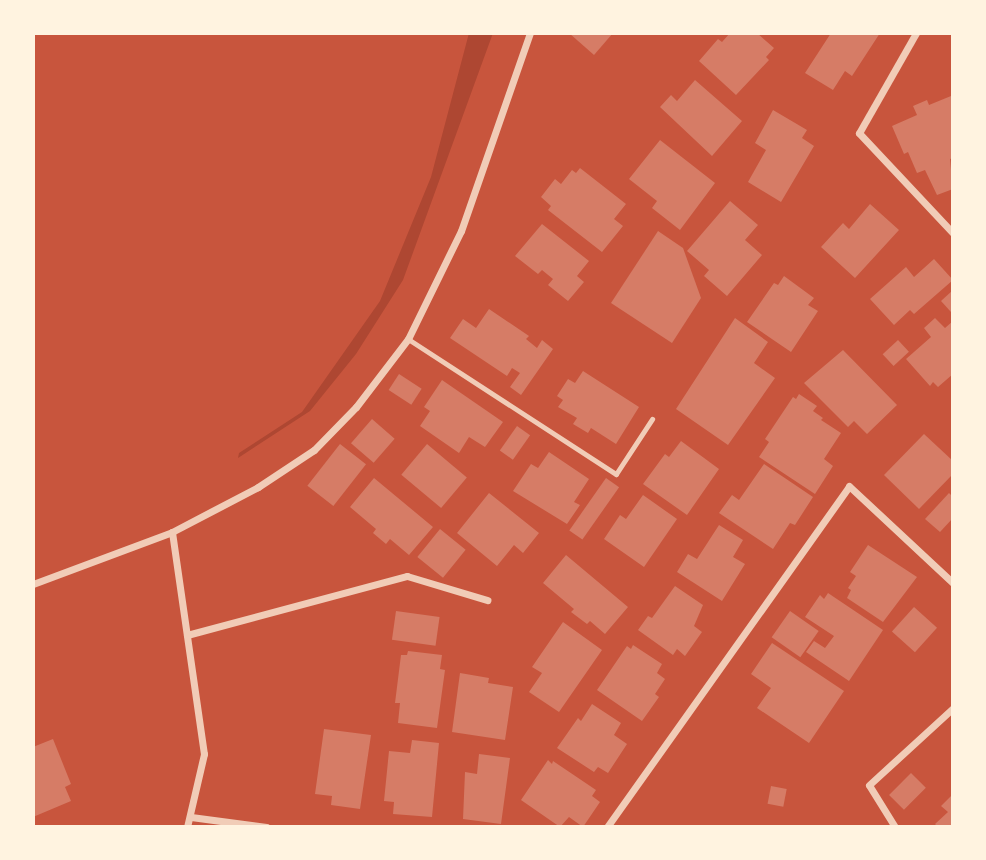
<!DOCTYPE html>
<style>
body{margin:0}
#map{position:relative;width:986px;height:860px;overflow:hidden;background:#c8553d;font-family:Literata,serif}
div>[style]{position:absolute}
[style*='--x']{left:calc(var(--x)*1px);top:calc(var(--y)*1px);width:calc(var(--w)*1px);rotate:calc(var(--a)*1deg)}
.green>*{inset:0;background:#ae4732}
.building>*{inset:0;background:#d67c66;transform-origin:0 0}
.service>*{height:5px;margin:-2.5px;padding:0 2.5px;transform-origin:2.5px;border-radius:2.5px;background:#f1ccb7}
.minor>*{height:7px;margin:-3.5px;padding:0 3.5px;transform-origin:3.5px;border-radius:3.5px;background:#f1ccb7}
span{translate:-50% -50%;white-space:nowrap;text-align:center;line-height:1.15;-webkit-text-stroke:7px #fff3e0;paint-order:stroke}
.frame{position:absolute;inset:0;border:35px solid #fff3e0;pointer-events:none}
</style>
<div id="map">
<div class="green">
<i style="clip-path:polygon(469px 33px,493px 33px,403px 280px,356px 354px,310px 411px,238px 458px,239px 453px,302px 412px,380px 301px,431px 177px)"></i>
</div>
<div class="building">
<i style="clip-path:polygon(569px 33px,613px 33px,594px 55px)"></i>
<i style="clip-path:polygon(730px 33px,757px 33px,774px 48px,766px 57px,769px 60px,736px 95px,699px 61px,718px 39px,722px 42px)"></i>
<i style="clip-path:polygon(831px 33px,880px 33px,852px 76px,845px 71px,833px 90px,805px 73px)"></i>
<i style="clip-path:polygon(695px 80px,742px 121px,712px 156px,660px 107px,671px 95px,677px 101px)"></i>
<i style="clip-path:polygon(951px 96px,953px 158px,950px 159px,953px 189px,937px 195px,925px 170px,917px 173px,908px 152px,904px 154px,892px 126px,917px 115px,913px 106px,927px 100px,929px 105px)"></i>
<i style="clip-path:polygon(773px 110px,807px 130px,802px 138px,814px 146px,781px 202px,748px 182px,766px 150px,755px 143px)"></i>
<i style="clip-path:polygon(660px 140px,715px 183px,680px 230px,652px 208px,657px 201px,629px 179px)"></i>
<i style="clip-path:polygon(580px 168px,626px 204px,614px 219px,623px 226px,602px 252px,548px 210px,551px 206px,541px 197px,555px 179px,561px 184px,572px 170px,576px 173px)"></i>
<i style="clip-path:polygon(730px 201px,758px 225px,745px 240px,762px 255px,727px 296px,704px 276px,709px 270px,687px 251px)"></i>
<i style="clip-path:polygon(870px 204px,899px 230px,855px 278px,821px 247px,843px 223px,849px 229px)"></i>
<i style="clip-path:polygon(542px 224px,589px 261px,577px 276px,584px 282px,568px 301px,548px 285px,553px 279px,542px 270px,538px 274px,515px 256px)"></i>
<i style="clip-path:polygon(658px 231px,683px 248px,701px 298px,672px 343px,611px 303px)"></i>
<i style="clip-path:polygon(934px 259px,953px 280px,914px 314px,910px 310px,894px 325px,870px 299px,906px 267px,914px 277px)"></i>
<i style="clip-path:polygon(784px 276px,814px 298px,808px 305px,818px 311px,791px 352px,747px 322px,774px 283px,778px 285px)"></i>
<i style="clip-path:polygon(953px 290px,953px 311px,951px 312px,941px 301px)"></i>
<i style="clip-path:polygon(489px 309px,529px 336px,526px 339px,537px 348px,542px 340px,553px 349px,521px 395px,510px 387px,520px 373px,512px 368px,507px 376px,450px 338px,463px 319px,476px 328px)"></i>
<i style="clip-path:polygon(735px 318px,768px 342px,754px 363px,775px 378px,728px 445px,676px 409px)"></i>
<i style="clip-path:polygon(935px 318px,945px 328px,953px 321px,953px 374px,938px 387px,933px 382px,930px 386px,906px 359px,931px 337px,924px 328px)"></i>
<i style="left:898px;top:340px;width:16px;height:21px;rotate:47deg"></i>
<i style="clip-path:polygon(843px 350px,897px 405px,867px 434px,854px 421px,848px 427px,804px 383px)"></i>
<i style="clip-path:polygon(583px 371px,639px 407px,616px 444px,591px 428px,588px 433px,573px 424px,577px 418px,558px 407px,563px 400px,557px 396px,568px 379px,575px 383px)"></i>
<i style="left:399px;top:374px;width:27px;height:19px;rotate:33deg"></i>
<i style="clip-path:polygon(442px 380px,503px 422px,485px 447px,469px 437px,459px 453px,420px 426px,430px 411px,424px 407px)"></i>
<i style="clip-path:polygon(799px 394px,817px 406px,813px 411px,823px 418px,821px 420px,841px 433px,824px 459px,833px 466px,815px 494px,759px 457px,769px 442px,765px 439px,793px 397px,796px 399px)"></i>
<i style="left:372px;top:419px;width:30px;height:32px;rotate:41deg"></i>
<i style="left:517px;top:426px;width:16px;height:30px;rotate:35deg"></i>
<i style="clip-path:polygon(924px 434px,953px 461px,953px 474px,919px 509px,884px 475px)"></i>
<i style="clip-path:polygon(681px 441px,719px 469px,687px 515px,643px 484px,665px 454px,669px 457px)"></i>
<i style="left:340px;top:444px;width:33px;height:53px;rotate:38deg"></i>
<i style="left:427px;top:444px;width:52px;height:40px;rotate:40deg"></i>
<i style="clip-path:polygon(549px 452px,589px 479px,574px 502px,580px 505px,567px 524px,513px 491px,531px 464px,538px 468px)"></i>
<i style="clip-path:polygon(764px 464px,813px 497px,795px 525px,790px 523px,773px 549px,719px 513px,732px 495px,739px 500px)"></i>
<i style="clip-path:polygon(374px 478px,433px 527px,409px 555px,390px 539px,386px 544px,373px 533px,376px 529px,350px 507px)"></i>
<i style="left:606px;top:478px;width:16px;height:64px;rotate:35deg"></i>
<i style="clip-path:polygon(489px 493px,539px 533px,523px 553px,514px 545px,497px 566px,457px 533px)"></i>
<i style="clip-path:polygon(949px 493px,953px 497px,953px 518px,940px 532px,925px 519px)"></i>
<i style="clip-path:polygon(643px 495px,677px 519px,644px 567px,604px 539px,620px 515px,626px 519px)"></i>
<i style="clip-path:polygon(719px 525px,743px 540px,733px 557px,745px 564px,722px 601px,677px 572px,688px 554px,697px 559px)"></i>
<i style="left:440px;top:529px;width:33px;height:36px;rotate:39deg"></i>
<i style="clip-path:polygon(868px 545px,917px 577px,883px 622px,847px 598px,851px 590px,848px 588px,856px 576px,850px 572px)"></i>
<i style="clip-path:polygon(566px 555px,628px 607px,605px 634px,590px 621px,587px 624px,571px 612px,574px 609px,543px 583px)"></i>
<i style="clip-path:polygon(675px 586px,703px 605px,694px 626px,702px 632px,685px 656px,677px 649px,673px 655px,638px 630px,648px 616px,652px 618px)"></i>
<i style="clip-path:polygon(828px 593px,883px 630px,849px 681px,806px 652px,814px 641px,825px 648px,834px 636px,805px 617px,820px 595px,824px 599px)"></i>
<i style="left:914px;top:607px;width:31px;height:33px;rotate:42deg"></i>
<i style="left:396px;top:611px;width:44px;height:29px;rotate:8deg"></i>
<i style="left:790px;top:611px;width:35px;height:32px;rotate:35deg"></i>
<i style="clip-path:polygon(563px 622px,602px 650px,559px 712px,529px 692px,542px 673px,532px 667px)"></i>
<i style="clip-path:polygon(772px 643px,844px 691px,809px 743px,757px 708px,771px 688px,751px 674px)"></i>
<i style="clip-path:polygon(633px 645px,662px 664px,657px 673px,665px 679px,655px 694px,659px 697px,642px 721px,597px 690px,627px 646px,631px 649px)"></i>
<i style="clip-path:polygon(408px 651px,442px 655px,440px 669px,445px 670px,437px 728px,398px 723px,400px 703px,395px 703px,401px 655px,407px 655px)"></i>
<i style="clip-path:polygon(460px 673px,489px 678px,488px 683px,513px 687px,505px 740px,452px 732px)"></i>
<i style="clip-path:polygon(592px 704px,621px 723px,614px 735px,627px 744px,608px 773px,598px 767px,594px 772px,557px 748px,578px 718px,581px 721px)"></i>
<i style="clip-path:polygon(324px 729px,371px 735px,360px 809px,331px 805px,332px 796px,315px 794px)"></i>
<i style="clip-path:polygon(53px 739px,71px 784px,65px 787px,71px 801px,33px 817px,33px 747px)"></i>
<i style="clip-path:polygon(412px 740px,439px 743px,432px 817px,393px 814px,394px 802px,384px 801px,389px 751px,410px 753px)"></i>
<i style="clip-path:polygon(479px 754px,510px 758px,501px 824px,463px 819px,465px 772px,477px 774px)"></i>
<i style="clip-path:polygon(548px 760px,552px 764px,553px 761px,596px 790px,592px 796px,600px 802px,583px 827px,569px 817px,560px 827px,521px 800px)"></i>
<i style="left:911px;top:773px;width:21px;height:31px;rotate:45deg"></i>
<i style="left:771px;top:786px;width:16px;height:18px;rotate:11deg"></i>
<i style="clip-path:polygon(953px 794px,953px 827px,938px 827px,935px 824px,948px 812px,941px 806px)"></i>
</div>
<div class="service">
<i style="--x:408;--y:339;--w:248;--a:33"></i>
<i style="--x:616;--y:474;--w:66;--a:-56.8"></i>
</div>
<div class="minor">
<i style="--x:916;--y:33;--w:115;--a:119.7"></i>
<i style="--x:859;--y:133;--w:137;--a:46.8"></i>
<i style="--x:172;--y:532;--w:224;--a:81.8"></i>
<i style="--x:204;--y:754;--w:75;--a:103.1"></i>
<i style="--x:33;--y:584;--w:148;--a:-20.5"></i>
<i style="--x:172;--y:532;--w:97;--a:-27.6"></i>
<i style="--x:258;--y:487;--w:67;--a:-33.5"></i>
<i style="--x:314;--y:450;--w:60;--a:-45.7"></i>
<i style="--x:356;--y:407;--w:86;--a:-52.6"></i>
<i style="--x:408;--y:339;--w:120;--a:-63.9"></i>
<i style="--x:461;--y:231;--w:210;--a:-70.8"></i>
<i style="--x:187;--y:635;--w:228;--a:-15"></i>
<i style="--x:407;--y:576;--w:84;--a:16.7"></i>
<i style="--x:191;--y:817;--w:76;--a:7.6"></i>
<i style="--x:607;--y:827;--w:418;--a:-54.6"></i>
<i style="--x:849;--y:486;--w:142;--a:43"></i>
<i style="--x:895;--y:827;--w:49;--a:-121.8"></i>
<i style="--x:869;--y:785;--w:114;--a:-42.5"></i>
</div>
<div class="frame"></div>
</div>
